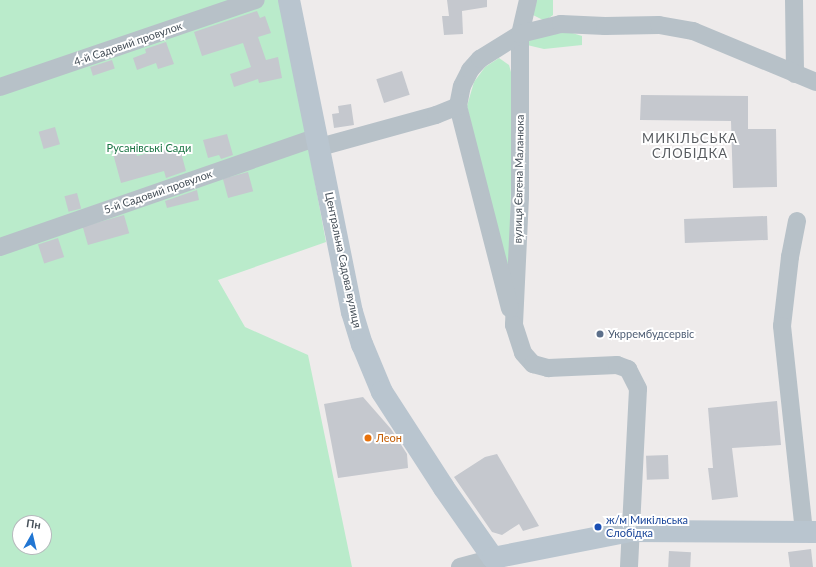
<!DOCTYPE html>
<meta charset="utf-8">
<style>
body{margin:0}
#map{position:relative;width:816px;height:567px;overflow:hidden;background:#eeebeb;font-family:Lato,sans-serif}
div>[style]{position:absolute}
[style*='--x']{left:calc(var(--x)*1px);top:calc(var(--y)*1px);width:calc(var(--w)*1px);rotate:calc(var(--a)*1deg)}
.green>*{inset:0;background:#baebcb}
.building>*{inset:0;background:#c5c8ce;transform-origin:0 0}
.street>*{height:18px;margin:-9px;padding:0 9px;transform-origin:9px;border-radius:9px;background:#b7c1c8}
.secondary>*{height:22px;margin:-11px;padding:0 11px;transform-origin:11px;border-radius:11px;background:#b9c5cf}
.dots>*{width:11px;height:11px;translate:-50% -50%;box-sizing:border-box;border:2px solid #fff;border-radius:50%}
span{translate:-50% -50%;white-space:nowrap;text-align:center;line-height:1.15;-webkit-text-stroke:4px #fff;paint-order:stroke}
.street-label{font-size:11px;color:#454f58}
.park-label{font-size:11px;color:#1a7443}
.service-label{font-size:11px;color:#4e5e75}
.left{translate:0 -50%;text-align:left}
.food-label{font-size:11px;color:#c56008}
.transit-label{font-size:11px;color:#164399}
.quarter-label{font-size:13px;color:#585c60;letter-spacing:1px}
.north{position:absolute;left:12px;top:515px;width:40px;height:40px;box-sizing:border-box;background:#fff;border:1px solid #b5b9bc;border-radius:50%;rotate:8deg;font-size:11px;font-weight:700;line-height:16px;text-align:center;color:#454f58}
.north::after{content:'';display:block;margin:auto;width:14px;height:18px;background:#2176d3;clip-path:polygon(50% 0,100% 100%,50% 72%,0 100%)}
</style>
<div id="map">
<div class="green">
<i style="clip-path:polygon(evenodd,0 0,281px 0,326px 242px,218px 280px,245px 327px,308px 355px,352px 567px,0 567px,0 0,20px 523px,44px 523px,44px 547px,20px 547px,20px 523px)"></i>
<i style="clip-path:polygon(534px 0,553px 0,553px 15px,545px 21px,531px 14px)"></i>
<i style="clip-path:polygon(569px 32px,582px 36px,582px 45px,544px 49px,527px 45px,530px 37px)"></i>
<i style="clip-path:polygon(499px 58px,509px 65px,513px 79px,509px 289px,467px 106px,474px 82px,485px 67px)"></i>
</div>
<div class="building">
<i style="clip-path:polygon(447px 0,487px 0,487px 7px,462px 11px,463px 34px,444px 35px,442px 16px,449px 16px)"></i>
<i style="clip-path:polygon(257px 11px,260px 18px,265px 16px,271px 33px,258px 37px,266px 60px,278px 57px,282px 78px,259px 83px,258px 79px,234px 87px,230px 74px,251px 67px,243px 43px,202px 56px,194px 32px)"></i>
<i style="clip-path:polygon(166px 42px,174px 64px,158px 69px,156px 63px,137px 70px,133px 58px,146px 53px,145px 49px)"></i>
<i style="left:112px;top:60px;width:9px;height:23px;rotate:72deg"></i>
<i style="left:402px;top:71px;width:25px;height:27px;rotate:72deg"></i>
<i style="clip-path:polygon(641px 95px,748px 96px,748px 129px,776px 129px,777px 187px,733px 188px,731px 121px,640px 120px)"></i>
<i style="clip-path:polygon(351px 104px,354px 125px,334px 128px,332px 114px,339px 113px,338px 106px)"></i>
<i style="left:55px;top:127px;width:18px;height:17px;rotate:74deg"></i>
<i style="clip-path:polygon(227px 134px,233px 155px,221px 159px,219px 155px,208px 158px,203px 140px)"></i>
<i style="clip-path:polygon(134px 144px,137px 156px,179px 145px,186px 171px,166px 178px,164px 171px,121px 183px,112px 150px)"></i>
<i style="left:248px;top:172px;width:20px;height:26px;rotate:75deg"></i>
<i style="clip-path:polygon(197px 190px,199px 200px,167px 208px,165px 201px)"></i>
<i style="left:77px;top:193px;width:16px;height:13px;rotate:75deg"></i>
<i style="left:124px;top:215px;width:19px;height:43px;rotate:74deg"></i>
<i style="left:767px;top:216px;width:24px;height:83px;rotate:88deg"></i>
<i style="left:58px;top:238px;width:20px;height:21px;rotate:72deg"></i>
<i style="clip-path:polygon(363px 397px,391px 429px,407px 454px,408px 468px,338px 478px,324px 404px)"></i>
<i style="clip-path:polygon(777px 401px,781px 445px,732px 448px,738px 497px,712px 500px,708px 468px,713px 468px,708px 408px)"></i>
<i style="clip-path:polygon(497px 454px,539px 526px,523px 531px,519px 524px,502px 535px,492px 532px,454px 477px,485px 457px)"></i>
<i style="left:668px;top:455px;width:24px;height:22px;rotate:88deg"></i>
<i style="clip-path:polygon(811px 549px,813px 567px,790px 567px,788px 552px)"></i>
<i style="left:669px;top:551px;width:22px;height:16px;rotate:3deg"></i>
</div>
<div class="street">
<i style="--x:528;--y:0;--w:35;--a:103"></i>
<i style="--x:520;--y:34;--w:163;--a:90"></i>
<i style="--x:520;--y:197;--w:128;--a:92.7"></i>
<i style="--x:514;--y:325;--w:29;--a:72"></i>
<i style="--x:523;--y:353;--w:15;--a:48"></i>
<i style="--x:533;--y:364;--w:16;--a:15"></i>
<i style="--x:548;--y:368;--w:69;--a:-2.5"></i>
<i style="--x:617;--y:365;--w:12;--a:20"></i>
<i style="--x:628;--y:369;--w:22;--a:63"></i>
<i style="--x:638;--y:389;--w:178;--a:92.9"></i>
<i style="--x:794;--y:0;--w:74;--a:89.2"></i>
<i style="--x:0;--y:87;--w:270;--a:-18.8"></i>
<i style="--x:458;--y:106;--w:209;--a:75.6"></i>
<i style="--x:320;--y:147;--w:120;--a:-15.4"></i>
<i style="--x:436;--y:115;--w:24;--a:-22"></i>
<i style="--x:458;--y:106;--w:20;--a:-79"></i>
<i style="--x:462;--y:86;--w:18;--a:-63"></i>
<i style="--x:470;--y:70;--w:15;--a:-48"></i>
<i style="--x:480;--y:59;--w:47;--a:-32"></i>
<i style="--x:520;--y:34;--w:42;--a:-13.7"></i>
<i style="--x:561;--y:24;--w:44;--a:2.6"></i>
<i style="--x:605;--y:26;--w:54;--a:-1.1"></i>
<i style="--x:659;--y:25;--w:35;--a:10"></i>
<i style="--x:693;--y:31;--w:133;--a:22.5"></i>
<i style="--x:797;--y:221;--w:37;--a:101"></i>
<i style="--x:790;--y:257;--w:69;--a:96.6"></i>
<i style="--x:782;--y:326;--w:207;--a:83.9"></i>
<i style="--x:0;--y:247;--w:336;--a:-19.1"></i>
<i style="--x:460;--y:567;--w:34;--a:-15"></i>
</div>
<div class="secondary">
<i style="--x:289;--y:0;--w:318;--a:78.6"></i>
<i style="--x:352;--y:312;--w:34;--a:73"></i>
<i style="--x:362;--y:344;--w:52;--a:67.4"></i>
<i style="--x:382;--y:392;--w:114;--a:57.1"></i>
<i style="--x:444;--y:488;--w:85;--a:55"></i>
<i style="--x:493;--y:558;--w:140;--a:-11.1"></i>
<i style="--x:630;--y:531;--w:186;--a:0.3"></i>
</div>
<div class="dots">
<i style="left:600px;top:334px;background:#5c6f8a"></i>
<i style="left:368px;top:438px;background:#e8710a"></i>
<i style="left:598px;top:527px;background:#1a4fb4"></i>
</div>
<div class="street-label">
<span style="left:128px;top:44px;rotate:-19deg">4-й Садовий провулок</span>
<span style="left:519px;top:179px;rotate:-89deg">вулиця Євгена Маланюка</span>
<span style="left:158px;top:192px;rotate:-19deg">5-й Садовий провулок</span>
<span style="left:343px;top:260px;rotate:78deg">Центральна Садова вулиця</span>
</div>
<div class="park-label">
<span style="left:149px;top:148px">Русанівські Сади</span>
</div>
<div class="service-label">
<span class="left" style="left:608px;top:334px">Укррембудсервіс</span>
</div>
<div class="food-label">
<span class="left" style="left:376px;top:438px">Леон</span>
</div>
<div class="transit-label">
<span class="left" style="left:606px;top:527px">ж/м Микільська<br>Слобідка</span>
</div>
<div class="quarter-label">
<span style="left:690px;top:146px">МИКІЛЬСЬКА<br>СЛОБІДКА</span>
</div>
<div class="north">Пн</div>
</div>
